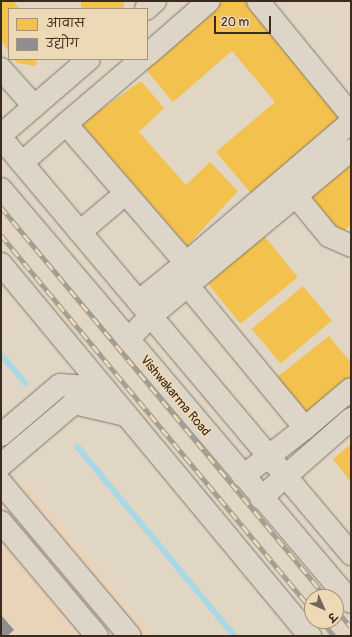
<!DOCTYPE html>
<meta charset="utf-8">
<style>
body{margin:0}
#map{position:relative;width:352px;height:637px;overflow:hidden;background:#e1d6c4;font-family:Pangolin,"Playpen Sans Deva",sans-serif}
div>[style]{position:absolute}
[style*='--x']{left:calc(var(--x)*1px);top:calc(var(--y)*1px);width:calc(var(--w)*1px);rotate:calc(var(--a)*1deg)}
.built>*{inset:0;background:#e9d4ba}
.homes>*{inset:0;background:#f2c14e;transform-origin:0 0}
.industry>*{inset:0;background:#8d8d92}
.stream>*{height:5.5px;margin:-2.75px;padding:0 2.75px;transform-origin:2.75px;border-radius:2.75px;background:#a8d9e4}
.roads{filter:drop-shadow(0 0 1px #81786e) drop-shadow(0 0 1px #81786e)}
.minor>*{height:22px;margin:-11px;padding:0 11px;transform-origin:11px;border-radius:11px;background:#ddd5c8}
.major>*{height:22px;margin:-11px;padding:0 11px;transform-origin:11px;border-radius:11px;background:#ddd5c8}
.rail>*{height:4.5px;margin-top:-2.25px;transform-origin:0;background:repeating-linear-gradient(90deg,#eed9b7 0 9px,#a39b91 0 18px);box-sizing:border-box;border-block:1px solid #a39b91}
span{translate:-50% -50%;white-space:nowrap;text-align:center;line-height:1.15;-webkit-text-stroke:4px #eed9b7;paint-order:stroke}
.street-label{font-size:13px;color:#3b2a1e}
.frame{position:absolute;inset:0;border:2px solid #3b2a1e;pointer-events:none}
.legend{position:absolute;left:8px;top:8px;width:140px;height:52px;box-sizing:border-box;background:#eed9b7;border:1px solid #a6937a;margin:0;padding:5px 7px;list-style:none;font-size:12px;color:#3b2a1e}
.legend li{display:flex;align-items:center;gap:8px;height:20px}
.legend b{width:20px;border:1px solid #a6937a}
.north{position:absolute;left:304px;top:589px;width:40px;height:40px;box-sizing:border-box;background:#eed9b7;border:1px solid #a6937a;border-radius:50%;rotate:135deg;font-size:11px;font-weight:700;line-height:16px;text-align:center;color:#3b2a1e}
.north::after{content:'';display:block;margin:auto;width:14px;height:18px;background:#756658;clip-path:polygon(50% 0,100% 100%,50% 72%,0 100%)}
.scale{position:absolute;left:214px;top:16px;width:57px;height:18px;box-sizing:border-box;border:2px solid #3b2a1e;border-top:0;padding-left:5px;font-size:12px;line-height:14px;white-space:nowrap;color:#3b2a1e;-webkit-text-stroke:3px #eed9b7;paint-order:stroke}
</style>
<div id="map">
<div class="built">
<i style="clip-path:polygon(28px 485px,154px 636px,1px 636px,1px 499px)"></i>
</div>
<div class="homes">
<i style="clip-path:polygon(1px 1px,13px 1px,20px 9px,9px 9px,9px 52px,1px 40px)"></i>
<i style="left:81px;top:1px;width:43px;height:8px"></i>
<i style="clip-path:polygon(217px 1px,245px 1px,346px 120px,255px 198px,216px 152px,275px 102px,232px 51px,173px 102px,142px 65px)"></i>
<i style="clip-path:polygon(14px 59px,37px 59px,36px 66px,17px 63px)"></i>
<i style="clip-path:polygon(141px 81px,164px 108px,139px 132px,186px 185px,210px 162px,238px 191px,187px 246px,81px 124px)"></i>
<i style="clip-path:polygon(351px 158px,351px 225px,339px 235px,306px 194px)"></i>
<i style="left:262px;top:233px;width:57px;height:74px;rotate:51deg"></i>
<i style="left:303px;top:286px;width:45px;height:67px;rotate:50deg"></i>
<i style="clip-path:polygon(329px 336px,351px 363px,351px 380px,308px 415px,277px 377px)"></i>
<i style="clip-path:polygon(351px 444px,351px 482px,333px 459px)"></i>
</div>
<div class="industry">
<i style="clip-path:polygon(1px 615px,14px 630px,7px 636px,1px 636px)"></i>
</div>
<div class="stream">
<i style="--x:1;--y:354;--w:38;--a:50"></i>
<i style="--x:78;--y:447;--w:246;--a:50.3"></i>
</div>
<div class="roads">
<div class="minor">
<i style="--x:258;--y:1;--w:147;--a:50.8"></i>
<i style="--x:146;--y:9;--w:12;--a:-42"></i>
<i style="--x:147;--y:55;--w:82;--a:-41.1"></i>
<i style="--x:142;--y:59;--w:100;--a:139.5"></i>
<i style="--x:66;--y:124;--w:184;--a:49.2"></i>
<i style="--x:186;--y:263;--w:217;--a:-40.5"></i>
<i style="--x:1;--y:69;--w:50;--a:48.3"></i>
<i style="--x:1;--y:135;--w:116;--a:-40.8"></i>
<i style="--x:1;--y:138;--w:544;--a:49.92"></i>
<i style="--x:22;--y:163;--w:59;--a:-41.6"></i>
<i style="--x:296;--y:196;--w:52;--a:50.5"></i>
<i style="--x:329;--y:236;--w:24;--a:24"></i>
<i style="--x:80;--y:232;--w:59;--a:-40.2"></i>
<i style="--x:188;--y:286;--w:184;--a:50.5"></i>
<i style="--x:305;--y:428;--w:60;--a:-40.3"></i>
<i style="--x:139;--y:301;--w:60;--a:-39"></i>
<i style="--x:127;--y:340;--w:34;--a:-45"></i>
<i style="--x:151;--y:316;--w:260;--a:-39.7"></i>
<i style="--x:1;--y:435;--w:77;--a:-40.3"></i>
<i style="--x:60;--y:385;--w:44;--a:3.9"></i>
<i style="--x:1;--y:465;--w:96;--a:-40.3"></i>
<i style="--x:74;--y:403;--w:53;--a:13"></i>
<i style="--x:243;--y:476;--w:78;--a:-37.7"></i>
<i style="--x:1;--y:483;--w:200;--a:49.9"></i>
<i style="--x:261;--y:498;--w:120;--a:-41.3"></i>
<i style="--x:1;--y:522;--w:149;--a:49.9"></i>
</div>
<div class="major">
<i style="--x:1;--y:189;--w:541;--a:49.72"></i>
<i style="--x:1;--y:264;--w:484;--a:50.3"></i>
</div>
</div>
<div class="rail">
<i style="--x:1;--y:207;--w:508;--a:50.19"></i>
<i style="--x:1;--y:235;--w:486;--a:50.3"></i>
<i style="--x:336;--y:609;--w:23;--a:50"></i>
<i style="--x:322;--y:621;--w:19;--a:51"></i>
</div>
<div class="street-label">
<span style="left:175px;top:396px;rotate:50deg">Vishwakarma Road</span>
</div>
<div class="frame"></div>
<ul class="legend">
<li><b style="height:11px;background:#f2c14e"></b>आवास</li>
<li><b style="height:11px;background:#8d8d92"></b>उद्योग</li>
</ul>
<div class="north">उ</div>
<div class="scale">20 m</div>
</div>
